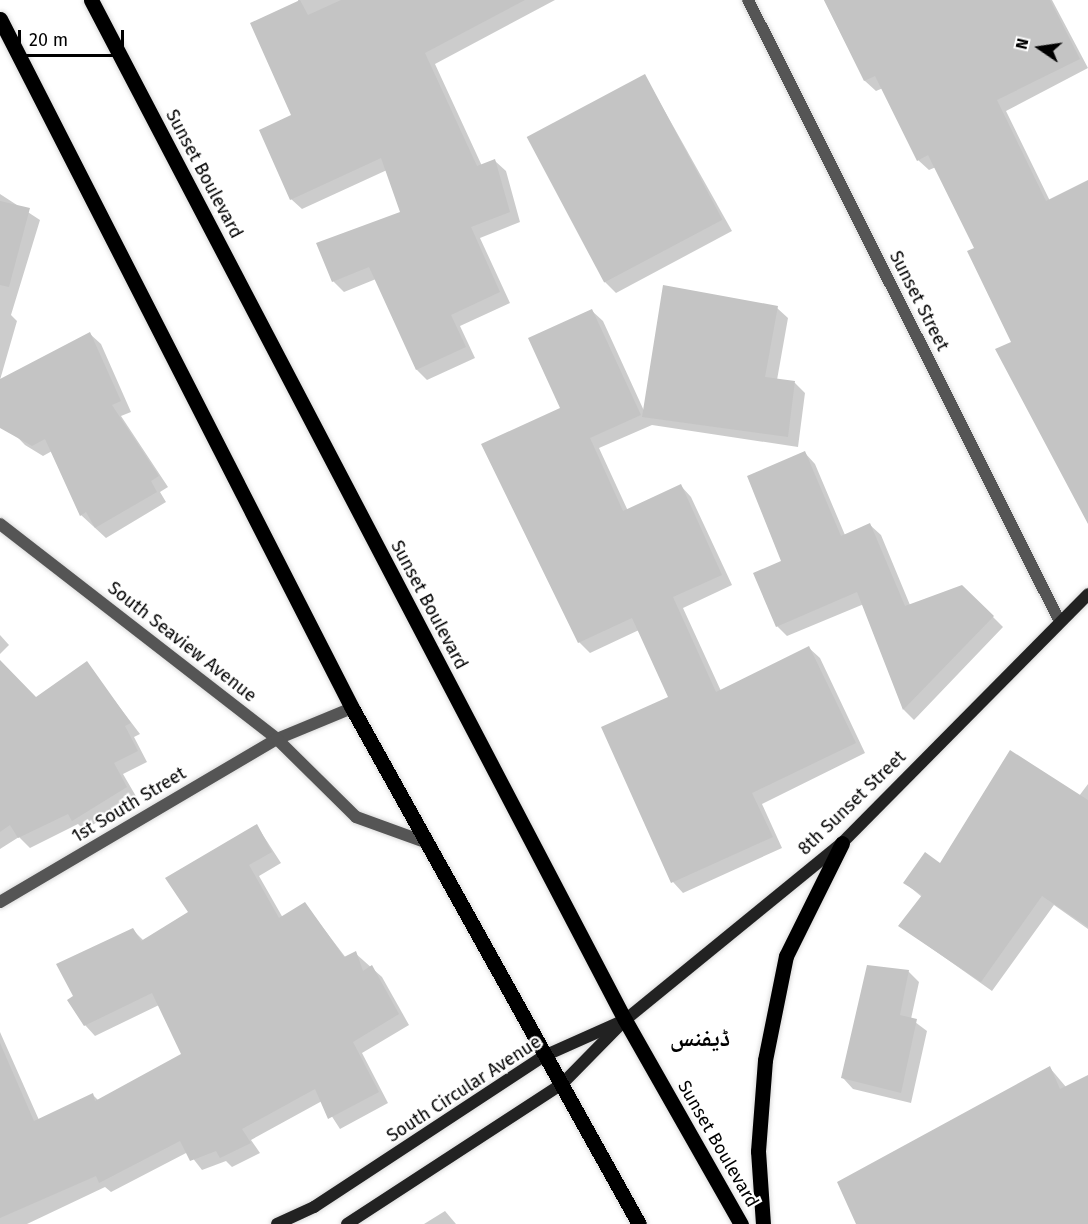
<!DOCTYPE html>
<meta charset="utf-8">
<style>
body{margin:0}
#map{position:relative;width:1088px;height:1224px;overflow:hidden;background:#fff;font-family:"Fira Sans","Noto Naskh Arabic",sans-serif}
div>[style]{position:absolute}
[style*='--x']{left:calc(var(--x)*1px);top:calc(var(--y)*1px);width:calc(var(--w)*1px);rotate:calc(var(--a)*1deg)}
.shadow>*{inset:0;background:#0003}
.building>*{inset:0;background:#c4c4c4;transform-origin:0 0}
.roads{filter:drop-shadow(0 0 2px #dbdbdb) drop-shadow(0 0 2px #dbdbdb)}
.street>*{height:12px;margin:-6px;padding:0 6px;transform-origin:6px;border-radius:6px;background:#555}
.secondary>*{height:12px;margin:-6px;padding:0 6px;transform-origin:6px;border-radius:6px;background:#222}
.primary>*{height:15px;margin:-7.5px;padding:0 7.5px;transform-origin:7.5px;border-radius:7.5px;background:#000}
span{translate:-50% -50%;white-space:nowrap;text-align:center;line-height:1.15;-webkit-text-stroke:4.5px #fff;paint-order:stroke}
.street-label{font-size:18px;color:#000}
.district-label{font-size:24px;color:#000;font-weight:700}
.north{position:absolute;left:1010px;top:18px;width:60px;height:60px;-webkit-text-stroke:4px #fff;paint-order:stroke;rotate:283deg;font-size:16px;font-weight:700;line-height:24px;text-align:center;color:#000}
.north::after{content:'';display:block;margin:auto;width:21px;height:27px;background:#000;clip-path:polygon(50% 0,100% 100%,50% 72%,0 100%)}
.scale{position:absolute;left:18px;top:30px;width:106px;height:27px;box-sizing:border-box;border:3px solid #000;border-top:0;padding-left:8px;font-size:18px;line-height:21px;white-space:nowrap;color:#000;-webkit-text-stroke:4px #fff;paint-order:stroke}
</style>
<div id="map">
<div class="shadow">
<i style="clip-path:polygon(298px 0,555px 0,435px 64px,482px 166px,495px 161px,506px 171px,520px 222px,480px 238px,510px 303px,460px 326px,475px 358px,427px 380px,417px 370px,376px 279px,344px 292px,333px 281px,402px 213px,387px 170px,302px 209px,291px 199px)"></i>
<i style="clip-path:polygon(824px 0,1052px 0,1088px 68px,1006px 111px,1050px 201px,1088px 182px,1088px 514px,976px 248px,936px 167px,929px 170px,918px 160px,883px 88px,876px 91px,865px 81px)"></i>
<i style="clip-path:polygon(645px 76px,732px 231px,616px 293px,605px 282px)"></i>
<i style="clip-path:polygon(0 194px,40px 220px,11px 315px,17px 321px,0 380px)"></i>
<i style="clip-path:polygon(777px 308px,788px 318px,777px 380px,795px 383px,805px 393px,798px 447px,652px 425px,599px 448px,628px 511px,681px 486px,691px 497px,732px 585px,683px 608px,721px 691px,809px 648px,820px 658px,865px 753px,762px 804px,782px 848px,683px 893px,673px 882px,603px 728px,670px 697px,639px 630px,590px 653px,579px 642px,562px 409px,592px 311px,603px 321px,645px 413px)"></i>
<i style="clip-path:polygon(90px 334px,101px 344px,131px 412px,121px 416px,168px 487px,160px 492px,166px 502px,106px 538px,81px 515px,52px 451px,43px 456px,25px 445px,0 419px,0 381px)"></i>
<i style="clip-path:polygon(805px 453px,815px 464px,845px 535px,870px 525px,881px 535px,910px 605px,962px 586px,1003px 627px,914px 720px,904px 710px,864px 604px,787px 636px,777px 626px)"></i>
<i style="clip-path:polygon(0 635px,9px 645px,0 654px)"></i>
<i style="clip-path:polygon(0 662px,36px 699px,86px 663px,140px 734px,134px 737px,147px 762px,123px 774px,137px 798px,84px 830px,78px 824px,30px 848px,19px 837px,0 849px)"></i>
<i style="clip-path:polygon(1088px 784px,1088px 929px,1054px 905px,992px 991px,900px 926px,922px 897px,905px 883px,1079px 796px)"></i>
<i style="clip-path:polygon(257px 826px,281px 863px,259px 876px,283px 918px,305px 904px,346px 958px,355px 953px,382px 977px,409px 1025px,362px 1053px,388px 1103px,340px 1129px,322px 1101px,251px 1140px,260px 1153px,232px 1167px,226px 1161px,202px 1170px,188px 1152px,111px 1192px,105px 1187px,27px 1224px,0 1224px,0 1032px,39px 1120px,93px 1095px,99px 1101px,183px 1054px,159px 1005px,95px 1036px,85px 1025px,133px 930px,144px 941px,190px 912px)"></i>
<i style="clip-path:polygon(908px 971px,919px 982px,911px 1019px,927px 1031px,911px 1103px,853px 1089px,843px 1078px)"></i>
<i style="clip-path:polygon(1050px 1068px,1066px 1087px,1088px 1077px,1088px 1224px,858px 1224px)"></i>
<i style="clip-path:polygon(445px 1211px,456px 1224px,424px 1224px)"></i>
</div>
<div class="building">
<i style="clip-path:polygon(300px 0,308px 15px,341px 0,525px 0,425px 53px,477px 166px,495px 159px,510px 212px,471px 227px,500px 292px,451px 315px,466px 347px,416px 370px,369px 267px,332px 282px,316px 243px,400px 212px,381px 158px,290px 200px,259px 130px,291px 115px,250px 23px)"></i>
<i style="clip-path:polygon(824px 0,1050px 0,1080px 59px,997px 100px,1046px 201px,1088px 180px,1088px 524px,995px 349px,1011px 342px,967px 251px,974px 248px,928px 155px,917px 161px,875px 76px,864px 81px)"></i>
<i style="left:645px;top:74px;width:165px;height:134px;rotate:62deg"></i>
<i style="clip-path:polygon(0 201px,30px 208px,9px 287px,0 285px)"></i>
<i style="clip-path:polygon(663px 285px,778px 306px,765px 377px,795px 381px,788px 437px,642px 417px)"></i>
<i style="clip-path:polygon(592px 309px,641px 415px,590px 438px,623px 511px,681px 484px,722px 575px,673px 597px,716px 692px,809px 646px,856px 743px,752px 793px,773px 837px,671px 883px,601px 727px,668px 697px,632px 618px,578px 643px,481px 444px,560px 408px,528px 338px)"></i>
<i style="clip-path:polygon(90px 332px,121px 401px,112px 405px,159px 476px,151px 481px,157px 492px,95px 528px,86px 512px,80px 516px,45px 439px,32px 446px,0 428px,0 379px)"></i>
<i style="clip-path:polygon(805px 451px,841px 536px,870px 523px,905px 606px,962px 585px,994px 616px,903px 710px,857px 592px,776px 627px,753px 573px,781px 561px,747px 476px)"></i>
<i style="clip-path:polygon(0 660px,36px 697px,87px 661px,131px 723px,125px 726px,138px 751px,114px 763px,127px 787px,72px 821px,68px 814px,18px 838px,10px 825px,0 832px)"></i>
<i style="clip-path:polygon(1010px 750px,1088px 800px,1088px 927px,1042px 896px,981px 982px,898px 926px,922px 895px,903px 883px,925px 852px,940px 863px)"></i>
<i style="clip-path:polygon(257px 824px,272px 852px,249px 865px,279px 918px,305px 902px,344px 957px,356px 951px,363px 971px,372px 965px,399px 1014px,353px 1042px,379px 1092px,328px 1119px,315px 1089px,242px 1129px,251px 1143px,220px 1158px,216px 1151px,190px 1161px,180px 1141px,99px 1183px,96px 1176px,0 1218px,0 1043px,34px 1121px,93px 1093px,95px 1101px,181px 1054px,152px 993px,84px 1026px,67px 1000px,73px 996px,56px 964px,133px 928px,141px 941px,188px 912px,165px 878px)"></i>
<i style="clip-path:polygon(867px 965px,909px 970px,900px 1015px,917px 1019px,901px 1093px,841px 1078px)"></i>
<i style="clip-path:polygon(1050px 1066px,1060px 1089px,1088px 1075px,1088px 1224px,856px 1224px,837px 1182px)"></i>
</div>
<div class="roads">
<div class="street">
<i style="--x:748;--y:0;--w:691;--a:63.36"></i>
<i style="--x:0;--y:524;--w:351;--a:37.8"></i>
<i style="--x:277;--y:739;--w:81;--a:-22.5"></i>
<i style="--x:0;--y:902;--w:321;--a:-30.5"></i>
<i style="--x:277;--y:739;--w:111;--a:44.6"></i>
<i style="--x:356;--y:817;--w:73;--a:19.9"></i>
</div>
<div class="secondary">
<i style="--x:277;--y:1224;--w:41;--a:-24.7"></i>
<i style="--x:314;--y:1207;--w:275;--a:-33.3"></i>
<i style="--x:544;--y:1056;--w:81;--a:-24"></i>
<i style="--x:347;--y:1224;--w:257;--a:-33.1"></i>
<i style="--x:562;--y:1084;--w:90;--a:-45.5"></i>
<i style="--x:625;--y:1020;--w:280;--a:-39.2"></i>
<i style="--x:842;--y:843;--w:350;--a:-45.3"></i>
</div>
<div class="primary">
<i style="--x:91;--y:0;--w:1151;--a:62.37"></i>
<i style="--x:625;--y:1020;--w:235;--a:60.4"></i>
<i style="--x:0;--y:19;--w:774;--a:62.94"></i>
<i style="--x:352;--y:708;--w:590;--a:60.92"></i>
<i style="--x:763;--y:1224;--w:73;--a:-93.9"></i>
<i style="--x:758;--y:1151;--w:91;--a:-85.6"></i>
<i style="--x:765;--y:1060;--w:106;--a:-78.6"></i>
<i style="--x:786;--y:956;--w:126;--a:-63.6"></i>
</div>
</div>
<div class="street-label">
<span style="left:204px;top:174px;rotate:62deg">Sunset Boulevard</span>
<span style="left:919px;top:301px;rotate:63deg">Sunset Street</span>
<span style="left:429px;top:605px;rotate:62deg">Sunset Boulevard</span>
<span style="left:182px;top:642px;rotate:38deg">South Seaview Avenue</span>
<span style="left:852px;top:803px;rotate:-44deg">8th Sunset Street</span>
<span style="left:129px;top:805px;rotate:-31deg">1st South Street</span>
<span style="left:464px;top:1089px;rotate:-33deg">South Circular Avenue</span>
<span style="left:718px;top:1144px;rotate:60deg">Sunset Boulevard</span>
</div>
<div class="district-label">
<span style="left:700px;top:1039px">ڈیفنس</span>
</div>
<div class="north">N</div>
<div class="scale">20 m</div>
</div>
